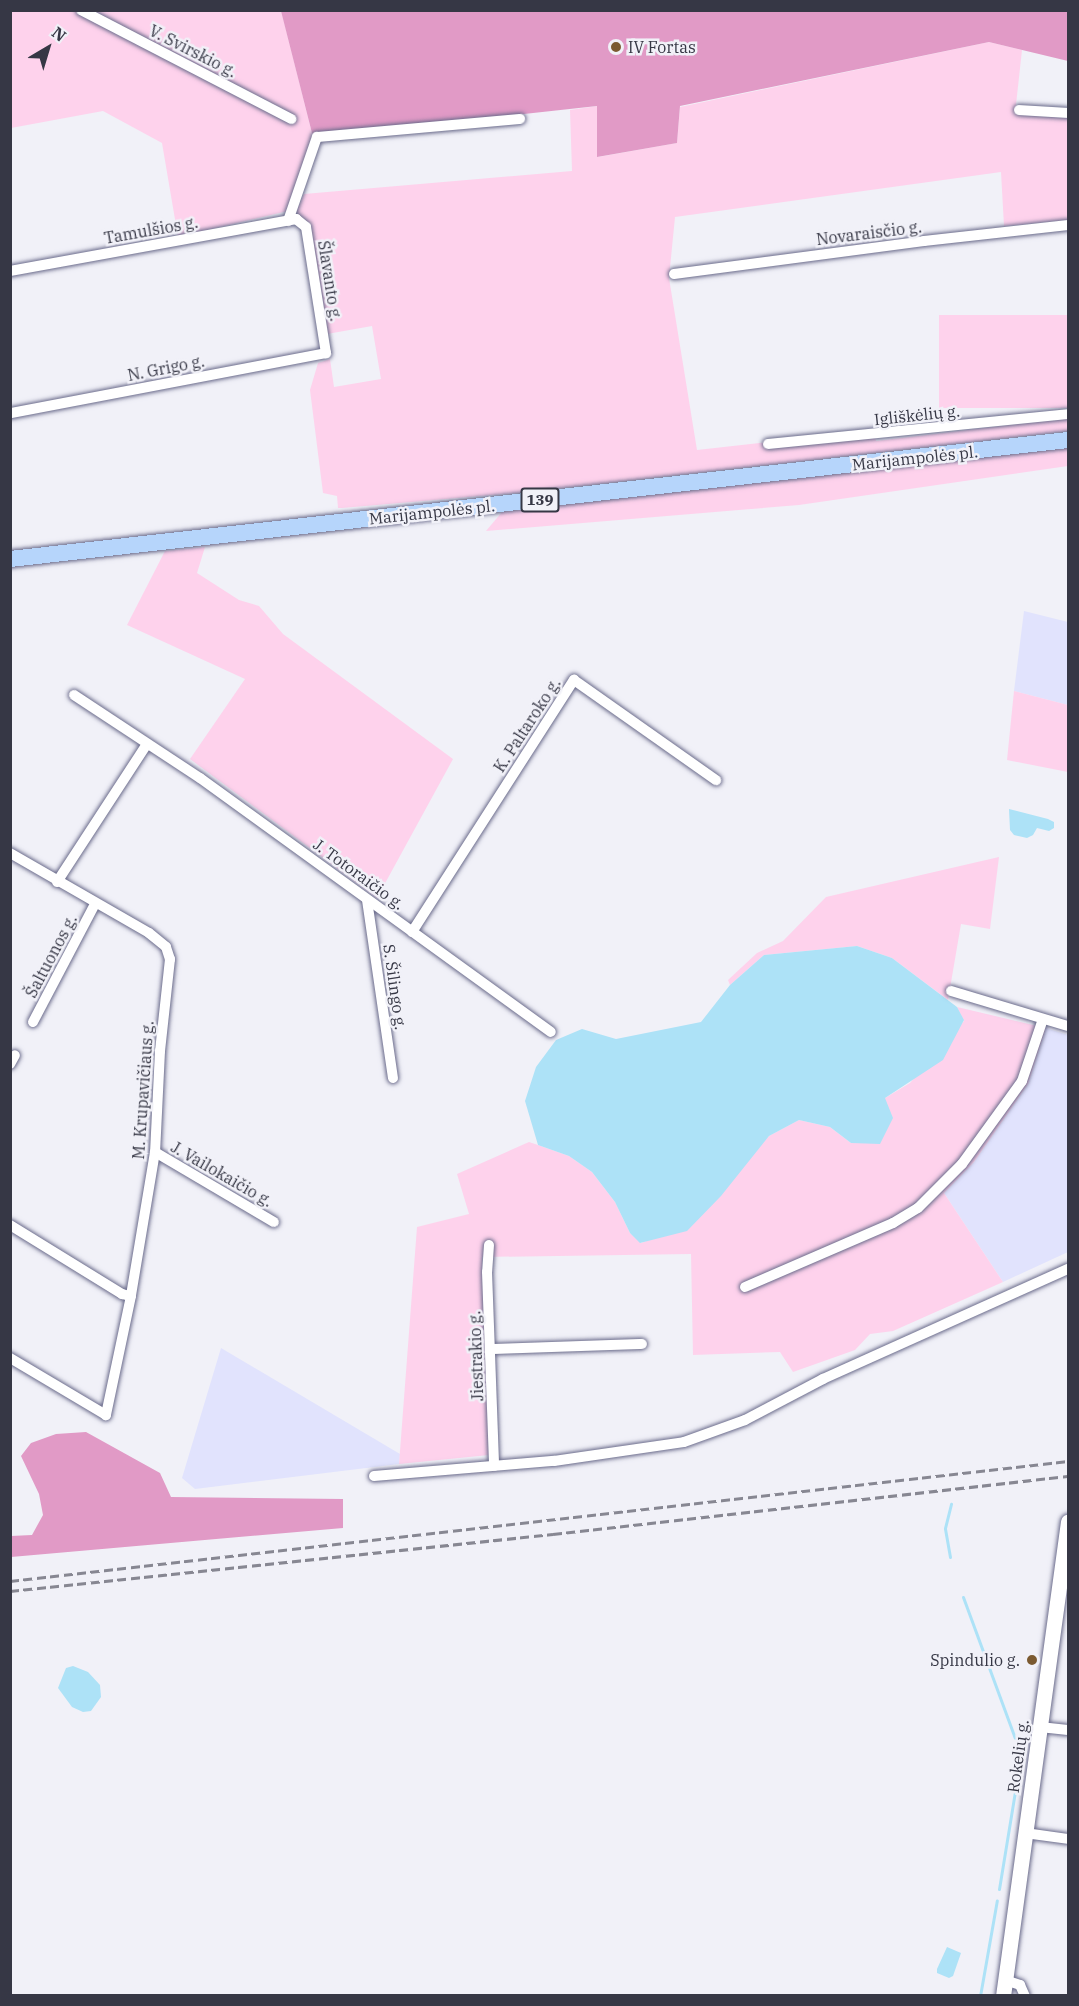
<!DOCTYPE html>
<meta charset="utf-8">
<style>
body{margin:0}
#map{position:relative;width:1079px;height:2006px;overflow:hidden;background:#f1f1f8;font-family:"IBM Plex Serif",serif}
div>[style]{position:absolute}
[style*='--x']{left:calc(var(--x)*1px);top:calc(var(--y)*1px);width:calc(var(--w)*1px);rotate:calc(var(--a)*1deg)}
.built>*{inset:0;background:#e1e3fd}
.green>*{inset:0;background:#fed2ec;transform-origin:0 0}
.forest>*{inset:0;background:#e19ac6}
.water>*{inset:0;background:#ade2f7}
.stream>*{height:3px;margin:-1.5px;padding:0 1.5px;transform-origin:1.5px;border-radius:1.5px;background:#ade2f7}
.roads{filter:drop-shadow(0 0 2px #6a6b8b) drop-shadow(0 0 2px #6a6b8b)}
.minor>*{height:10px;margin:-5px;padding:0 5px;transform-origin:5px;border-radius:5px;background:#fff}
.secondary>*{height:15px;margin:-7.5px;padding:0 7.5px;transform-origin:7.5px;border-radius:7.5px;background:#fff}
.primary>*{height:16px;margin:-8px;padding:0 8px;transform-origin:8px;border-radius:8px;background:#b6d5fb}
.rail>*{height:3px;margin-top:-1.5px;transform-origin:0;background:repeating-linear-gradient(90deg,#878792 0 9px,transparent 0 13.5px)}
.dots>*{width:16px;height:16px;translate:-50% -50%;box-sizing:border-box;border:3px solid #f1f1f8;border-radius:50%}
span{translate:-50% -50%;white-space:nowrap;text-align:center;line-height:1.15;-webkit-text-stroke:5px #f1f1f8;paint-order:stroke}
.shield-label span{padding:2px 4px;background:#f1f1f8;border:2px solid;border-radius:4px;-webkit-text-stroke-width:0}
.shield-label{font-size:15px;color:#363745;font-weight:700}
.poi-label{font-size:16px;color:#363745}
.left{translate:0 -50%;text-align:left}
.right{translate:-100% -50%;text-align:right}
.street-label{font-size:16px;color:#363745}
.frame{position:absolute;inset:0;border:12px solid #363745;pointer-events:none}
.north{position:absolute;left:18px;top:18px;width:60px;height:60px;-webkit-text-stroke:4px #f1f1f8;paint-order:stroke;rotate:38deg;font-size:16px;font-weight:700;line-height:24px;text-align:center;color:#363745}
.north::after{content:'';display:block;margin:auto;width:21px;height:27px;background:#363745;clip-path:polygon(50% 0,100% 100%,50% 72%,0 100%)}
</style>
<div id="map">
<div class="built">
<i style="clip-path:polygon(1024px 611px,1068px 622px,1068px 705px,1014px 691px)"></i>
<i style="clip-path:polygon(1046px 1028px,1068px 1035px,1068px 1252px,1003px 1282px,944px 1193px,974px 1162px,1028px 1084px)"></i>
<i style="clip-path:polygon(221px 1348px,400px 1454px,399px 1464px,195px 1489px,182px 1478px)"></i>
</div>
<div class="green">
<i style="clip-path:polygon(281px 10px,313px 137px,288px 211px,178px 237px,162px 143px,103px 111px,11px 128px,11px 11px)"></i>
<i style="clip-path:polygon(989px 42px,1022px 50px,1015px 114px,1068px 117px,1068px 220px,1004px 226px,1001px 172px,675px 217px,669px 278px,697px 450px,873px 430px,876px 441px,1068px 418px,1068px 431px,527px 492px,342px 508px,338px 508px,337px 496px,323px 493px,310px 390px,318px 363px,330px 359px,334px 387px,381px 379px,372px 326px,327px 334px,310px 225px,296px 212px,304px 194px,572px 171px,570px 110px,598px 106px,598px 157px,677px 143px,680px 107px)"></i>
<i style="left:1068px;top:315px;width:93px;height:129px;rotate:90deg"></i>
<i style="clip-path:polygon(1068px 448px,1068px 466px,799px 505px,486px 531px,502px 512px)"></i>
<i style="clip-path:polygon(205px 547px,197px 573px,239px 600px,259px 606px,283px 634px,453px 759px,377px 898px,190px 759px,245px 679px,127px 625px,165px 551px)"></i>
<i style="clip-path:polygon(1014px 691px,1068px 705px,1068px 772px,1007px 760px)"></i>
<i style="clip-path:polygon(999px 857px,990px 929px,961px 924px,948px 1000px,892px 958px,857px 946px,764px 955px,730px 985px,728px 980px,757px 953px,783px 941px,826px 897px)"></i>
<i style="clip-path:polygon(957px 1007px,1046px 1028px,1028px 1084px,974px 1162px,944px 1193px,1003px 1282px,893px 1331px,870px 1334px,855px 1350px,793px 1372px,780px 1352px,693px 1355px,691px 1254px,482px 1257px,489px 1455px,399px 1464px,417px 1227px,469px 1214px,457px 1174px,529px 1142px,538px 1145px,569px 1156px,592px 1172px,615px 1202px,630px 1233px,641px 1243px,655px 1238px,751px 1156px,769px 1136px,799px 1120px,830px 1127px,851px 1143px,885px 1098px,910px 1083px,964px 1021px)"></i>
</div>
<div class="forest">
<i style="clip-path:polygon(281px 11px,1068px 11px,1068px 61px,989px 42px,680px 106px,677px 143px,597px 157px,597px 106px,313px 137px)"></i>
<i style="clip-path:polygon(86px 1432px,160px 1473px,171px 1497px,343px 1499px,343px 1528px,11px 1557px,11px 1536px,32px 1535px,43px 1515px,39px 1494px,21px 1456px,31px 1443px,56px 1434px)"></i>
</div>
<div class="water">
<i style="clip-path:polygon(1009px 809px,1048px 819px,1054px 822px,1054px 828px,1049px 831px,1037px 828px,1033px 835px,1027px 838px,1014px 835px,1010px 830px)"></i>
<i style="clip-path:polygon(857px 946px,892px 958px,957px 1007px,964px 1020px,943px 1060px,885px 1098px,893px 1118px,880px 1144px,851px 1143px,830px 1127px,799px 1120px,769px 1136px,721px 1196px,687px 1231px,640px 1243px,630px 1233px,615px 1202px,592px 1172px,569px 1156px,538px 1145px,525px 1101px,536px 1067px,556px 1040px,582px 1029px,616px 1039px,701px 1022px,730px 985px,764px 955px)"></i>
<i style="clip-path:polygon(73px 1666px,88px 1672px,100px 1685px,101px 1697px,91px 1711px,83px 1712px,72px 1707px,58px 1688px,66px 1668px)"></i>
<i style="clip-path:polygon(947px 1947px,961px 1953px,953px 1976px,949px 1978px,937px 1973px,937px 1969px)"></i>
</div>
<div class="stream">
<i style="--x:950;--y:1557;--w:29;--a:-100"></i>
<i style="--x:945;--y:1528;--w:25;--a:-76"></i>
<i style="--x:963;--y:1597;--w:150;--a:69.8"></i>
<i style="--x:999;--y:1889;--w:111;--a:-80.7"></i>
<i style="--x:1017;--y:1779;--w:33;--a:-90"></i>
<i style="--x:980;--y:1996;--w:97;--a:-80"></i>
</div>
<div class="roads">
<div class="minor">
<i style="--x:81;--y:10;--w:237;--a:27.4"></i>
<i style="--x:1019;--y:110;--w:49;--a:3.5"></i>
<i style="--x:288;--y:221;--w:89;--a:-71"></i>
<i style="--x:317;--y:137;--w:204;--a:-5.1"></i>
<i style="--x:10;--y:271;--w:291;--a:-10.3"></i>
<i style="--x:296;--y:219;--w:13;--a:39"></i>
<i style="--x:306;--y:227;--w:128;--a:81"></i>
<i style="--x:326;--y:353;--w:322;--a:169.2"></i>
<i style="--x:674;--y:274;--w:252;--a:-7.5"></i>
<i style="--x:924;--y:241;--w:145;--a:-6.3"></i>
<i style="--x:768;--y:444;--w:301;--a:-5.7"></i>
<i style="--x:74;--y:695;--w:151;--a:33.4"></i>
<i style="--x:200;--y:778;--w:433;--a:35.9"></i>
<i style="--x:10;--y:853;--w:160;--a:29.9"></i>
<i style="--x:149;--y:933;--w:22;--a:39"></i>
<i style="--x:166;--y:947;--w:13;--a:72"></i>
<i style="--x:170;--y:959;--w:93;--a:96.2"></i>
<i style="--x:160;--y:1051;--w:101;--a:92.8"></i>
<i style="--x:155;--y:1152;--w:146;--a:99.5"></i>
<i style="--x:131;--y:1296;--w:122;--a:101.9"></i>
<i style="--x:106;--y:1415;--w:112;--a:-149.3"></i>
<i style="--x:57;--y:882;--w:165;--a:-56.9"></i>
<i style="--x:367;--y:900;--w:180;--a:81.7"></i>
<i style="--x:412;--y:932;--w:300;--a:-57.3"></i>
<i style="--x:574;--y:680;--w:174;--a:35.2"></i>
<i style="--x:951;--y:991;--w:122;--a:16.7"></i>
<i style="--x:33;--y:1022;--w:133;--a:-62.3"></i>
<i style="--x:10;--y:1064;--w:10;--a:-61"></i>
<i style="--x:155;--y:1152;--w:138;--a:30.5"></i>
<i style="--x:10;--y:1225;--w:132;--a:31.6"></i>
<i style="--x:122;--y:1294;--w:9;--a:13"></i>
<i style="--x:489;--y:1245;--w:27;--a:94"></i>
<i style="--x:487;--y:1272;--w:194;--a:87.9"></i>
<i style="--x:745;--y:1287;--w:161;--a:-23.4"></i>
<i style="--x:893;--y:1223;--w:29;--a:-31"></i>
<i style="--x:918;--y:1208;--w:62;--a:-45"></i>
<i style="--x:962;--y:1164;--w:102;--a:-54.1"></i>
<i style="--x:1022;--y:1081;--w:65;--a:-71.3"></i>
<i style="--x:491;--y:1349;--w:151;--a:-1.9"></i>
<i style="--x:374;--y:1476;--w:181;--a:-4.8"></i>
<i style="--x:554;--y:1461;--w:131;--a:-8.3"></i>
<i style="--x:684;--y:1442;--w:65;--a:-19.8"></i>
<i style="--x:745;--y:1420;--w:88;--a:-27.7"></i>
<i style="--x:823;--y:1379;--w:269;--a:-24.2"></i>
<i style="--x:1040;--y:1727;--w:28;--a:6"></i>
<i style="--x:1025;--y:1833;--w:43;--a:7.9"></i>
<i style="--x:1005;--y:1980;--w:16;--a:18"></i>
<i style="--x:1020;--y:1985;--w:12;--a:66"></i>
</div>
<div class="secondary">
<i style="--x:1003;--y:1996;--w:479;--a:-82.2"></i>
</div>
<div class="primary">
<i style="--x:10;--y:559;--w:1065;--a:-6.42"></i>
</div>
</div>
<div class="rail">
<i style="--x:10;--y:1581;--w:1065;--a:-6.47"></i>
<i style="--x:10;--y:1591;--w:546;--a:-5.99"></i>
<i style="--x:553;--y:1534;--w:518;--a:-6.43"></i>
</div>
<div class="dots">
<i style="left:616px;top:47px;background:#7b5a31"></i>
<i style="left:1032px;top:1660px;background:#7b5a31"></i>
</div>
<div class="shield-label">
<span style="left:540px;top:500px">139</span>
</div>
<div class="poi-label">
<span class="left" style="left:628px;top:47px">IV Fortas</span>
<span class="right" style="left:1020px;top:1660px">Spindulio g.</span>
</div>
<div class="street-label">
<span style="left:193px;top:51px;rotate:27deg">V. Svirskio g.</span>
<span style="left:151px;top:230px;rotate:-10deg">Tamulšios g.</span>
<span style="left:869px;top:233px;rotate:-7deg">Novaraisčio g.</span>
<span style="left:330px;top:281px;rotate:81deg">Šlavanto g.</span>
<span style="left:166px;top:368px;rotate:-11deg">N. Grigo g.</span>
<span style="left:917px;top:415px;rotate:-6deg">Igliškėlių g.</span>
<span style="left:915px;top:458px;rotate:-6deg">Marijampolės pl.</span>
<span style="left:432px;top:512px;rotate:-6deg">Marijampolės pl.</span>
<span style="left:527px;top:725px;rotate:-57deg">K. Paltaroko g.</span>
<span style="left:359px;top:874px;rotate:36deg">J. Totoraičio g.</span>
<span style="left:51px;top:956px;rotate:-62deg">Šaltuonos g.</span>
<span style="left:395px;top:987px;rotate:82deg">S. Šilingo g.</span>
<span style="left:143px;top:1090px;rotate:-86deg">M. Krupavičiaus g.</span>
<span style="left:222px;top:1174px;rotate:30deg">J. Vailokaičio g.</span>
<span style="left:476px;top:1356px;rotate:-92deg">Jiestrakio g.</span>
<span style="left:1018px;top:1756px;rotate:-82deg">Rokelių g.</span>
</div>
<div class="frame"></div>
<div class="north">N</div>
</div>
